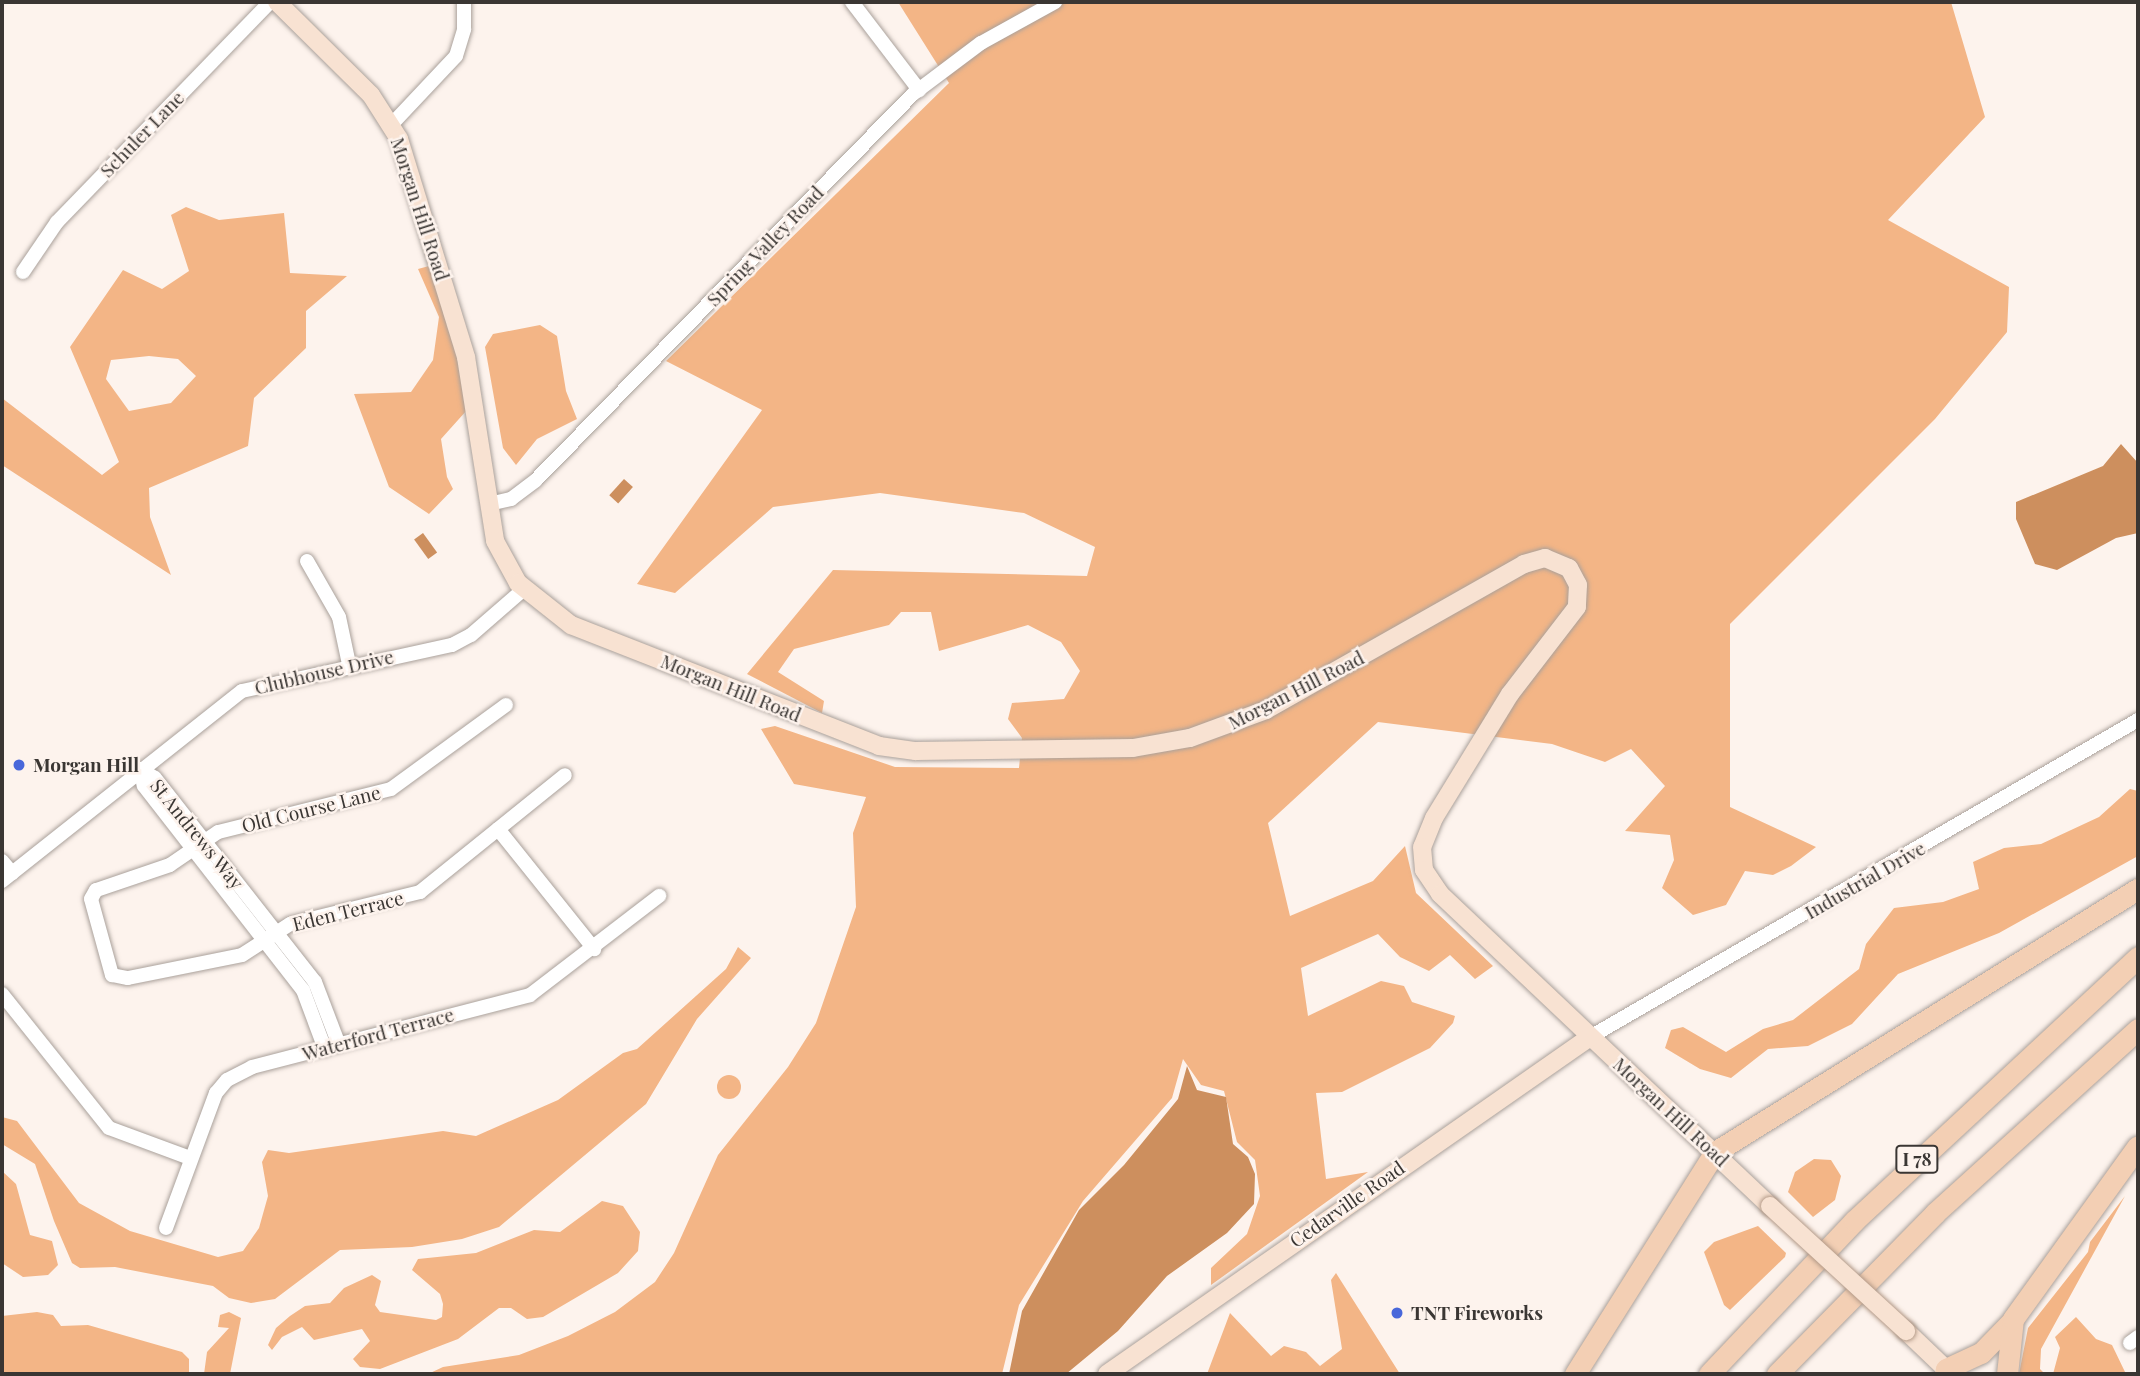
<!DOCTYPE html>
<style>
body{margin:0}
#map{position:relative;width:2140px;height:1376px;overflow:hidden;background:#fdf3ed;font-family:"Playfair Display",serif}
div>[style]{position:absolute}
[style*='--x']{left:calc(var(--x)*1px);top:calc(var(--y)*1px);width:calc(var(--w)*1px);rotate:calc(var(--a)*1deg)}
.green>*{inset:0;background:#f3b586}
.round{border-radius:50%}
.water>*{inset:0;background:#cd8f5e;transform-origin:0 0}
.roads{filter:drop-shadow(0 0 2px #aaa19b) drop-shadow(0 0 2px #aaa19b)}
.minor>*{height:14px;margin:-7px;padding:0 7px;transform-origin:7px;border-radius:7px;background:#fff}
.major>*{height:18px;margin:-9px;padding:0 9px;transform-origin:9px;border-radius:9px;background:#f8e2d2}
.highway>*{height:21px;margin:-10.5px;padding:0 10.5px;transform-origin:10.5px;border-radius:10.5px;background:#f3cfb4}
.bridges{filter:drop-shadow(0 0 2px #b29987) drop-shadow(0 0 2px #b29987)}
.major-bridge>*{height:18px;margin:-9px;padding:0 9px;transform-origin:9px;border-radius:9px;background:#f8e2d2}
.dots>*{width:19px;height:19px;translate:-50% -50%;box-sizing:border-box;border:4px solid #fdf3ed;border-radius:50%}
span{translate:-50% -50%;white-space:nowrap;text-align:center;line-height:1.15;-webkit-text-stroke:5px #fdf3ed;paint-order:stroke}
.shield-label span{padding:2px 5px;background:#fdf3ed;border:2px solid;border-radius:5px;-webkit-text-stroke-width:0}
.shield-label{font-size:18px;color:#3a3633;font-weight:700}
.street-label{font-size:19px;color:#3a3633}
.poi-label{font-size:19px;color:#3a3633;font-weight:700}
.left{translate:0 -50%;text-align:left}
.frame{position:absolute;inset:0;border:4px solid #3a3633;pointer-events:none}
</style>
<div id="map">
<div class="green">
<i style="clip-path:polygon(898px 2px,1951px 2px,1985px 117px,1888px 220px,2009px 287px,2007px 332px,1935px 419px,1730px 624px,1730px 807px,1816px 847px,1791px 866px,1773px 875px,1745px 871px,1726px 905px,1693px 915px,1662px 888px,1674px 860px,1670px 835px,1625px 831px,1665px 786px,1631px 749px,1605px 762px,1552px 744px,1378px 722px,1268px 823px,1290px 916px,1373px 881px,1405px 846px,1416px 893px,1493px 966px,1475px 979px,1450px 955px,1429px 971px,1400px 957px,1378px 934px,1301px 968px,1308px 1016px,1381px 981px,1404px 986px,1412px 1002px,1455px 1016px,1453px 1023px,1430px 1048px,1342px 1092px,1316px 1093px,1326px 1179px,1368px 1172px,1211px 1285px,1211px 1268px,1247px 1234px,1260px 1196px,1255px 1160px,1237px 1142px,1224px 1091px,1201px 1085px,1183px 1059px,1172px 1098px,1083px 1201px,1019px 1305px,1002px 1374px,428px 1374px,443px 1367px,519px 1355px,568px 1336px,615px 1312px,655px 1282px,674px 1253px,718px 1155px,788px 1067px,816px 1023px,856px 907px,853px 833px,866px 797px,794px 784px,761px 729px,775px 726px,895px 767px,1019px 768px,1022px 738px,1008px 719px,1012px 703px,1064px 699px,1080px 671px,1061px 642px,1028px 625px,939px 651px,931px 612px,901px 612px,889px 625px,794px 649px,778px 672px,824px 701px,822px 713px,747px 674px,833px 570px,1087px 576px,1095px 547px,1024px 513px,880px 493px,773px 507px,675px 593px,637px 584px,762px 410px,666px 361px,949px 83px)"></i>
<i style="clip-path:polygon(evenodd,186px 207px,219px 220px,284px 213px,290px 273px,347px 276px,306px 311px,306px 348px,254px 398px,248px 446px,149px 488px,150px 517px,171px 575px,2px 465px,2px 398px,102px 475px,119px 462px,70px 347px,123px 270px,162px 289px,189px 271px,171px 215px,186px 207px,149px 356px,178px 359px,196px 376px,171px 403px,129px 411px,106px 379px,111px 360px,149px 356px)"></i>
<i style="clip-path:polygon(429px 266px,462px 371px,467px 410px,441px 439px,447px 477px,453px 489px,429px 514px,389px 487px,354px 394px,411px 392px,433px 360px,439px 317px,418px 269px)"></i>
<i style="clip-path:polygon(540px 325px,557px 336px,566px 391px,577px 419px,537px 439px,516px 465px,503px 448px,485px 347px,493px 334px)"></i>
<i style="clip-path:polygon(2130px 789px,2138px 791px,2138px 856px,1999px 933px,1898px 974px,1852px 1024px,1808px 1046px,1768px 1049px,1731px 1078px,1700px 1069px,1665px 1048px,1671px 1030px,1683px 1027px,1726px 1052px,1763px 1029px,1793px 1020px,1859px 969px,1866px 944px,1894px 908px,1943px 902px,1979px 889px,1973px 862px,2004px 848px,2041px 844px,2099px 817px)"></i>
<i style="clip-path:polygon(738px 947px,751px 958px,697px 1019px,646px 1104px,499px 1227px,462px 1239px,412px 1247px,340px 1250px,275px 1299px,251px 1303px,229px 1298px,213px 1286px,115px 1267px,80px 1268px,72px 1263px,54px 1221px,35px 1164px,2px 1144px,2px 1117px,17px 1121px,79px 1203px,130px 1231px,218px 1257px,243px 1251px,259px 1228px,268px 1196px,262px 1162px,268px 1150px,289px 1153px,443px 1131px,476px 1136px,558px 1100px,623px 1053px,637px 1049px,726px 969px)"></i>
<i class="round" style="left:717px;top:1075px;width:24px;height:24px"></i>
<i style="clip-path:polygon(1814px 1159px,1831px 1160px,1841px 1176px,1835px 1200px,1813px 1217px,1788px 1192px,1795px 1172px)"></i>
<i style="clip-path:polygon(2px 1171px,16px 1184px,30px 1235px,52px 1241px,58px 1265px,48px 1275px,23px 1277px,2px 1263px)"></i>
<i style="clip-path:polygon(2125px 1196px,2041px 1349px,2040px 1369px,2045px 1374px,2019px 1374px,2028px 1328px,2088px 1252px,2090px 1242px)"></i>
<i style="clip-path:polygon(602px 1201px,623px 1206px,640px 1232px,638px 1251px,618px 1273px,543px 1317px,527px 1319px,511px 1308px,499px 1308px,458px 1339px,380px 1369px,360px 1367px,353px 1359px,370px 1341px,362px 1329px,314px 1340px,302px 1327px,282px 1337px,272px 1350px,268px 1345px,276px 1328px,290px 1316px,305px 1306px,330px 1303px,344px 1288px,372px 1275px,381px 1281px,375px 1305px,380px 1312px,436px 1320px,442px 1317px,443px 1304px,440px 1294px,412px 1270px,418px 1259px,476px 1253px,534px 1230px,560px 1232px)"></i>
<i style="clip-path:polygon(1758px 1226px,1786px 1253px,1785px 1257px,1730px 1310px,1724px 1305px,1704px 1252px,1714px 1242px)"></i>
<i style="clip-path:polygon(1336px 1273px,1400px 1374px,1207px 1374px,1230px 1313px,1271px 1356px,1284px 1346px,1306px 1352px,1320px 1366px,1342px 1349px,1331px 1280px)"></i>
<i style="clip-path:polygon(37px 1312px,53px 1315px,61px 1326px,88px 1325px,182px 1352px,189px 1359px,189px 1374px,2px 1374px,2px 1316px)"></i>
<i style="clip-path:polygon(229px 1312px,241px 1318px,230px 1374px,204px 1374px,207px 1352px,229px 1328px,218px 1327px,220px 1315px)"></i>
<i style="clip-path:polygon(2076px 1317px,2096px 1339px,2112px 1345px,2126px 1374px,2053px 1374px,2060px 1348px,2055px 1337px)"></i>
</div>
<div class="water">
<i style="clip-path:polygon(2121px 444px,2138px 463px,2138px 533px,2116px 538px,2057px 570px,2035px 564px,2016px 519px,2016px 502px,2103px 466px)"></i>
<i style="left:624px;top:479px;width:12px;height:22px;rotate:42deg"></i>
<i style="left:423px;top:533px;width:24px;height:11px;rotate:54deg"></i>
<i style="clip-path:polygon(1187px 1066px,1197px 1090px,1226px 1097px,1233px 1144px,1248px 1157px,1255px 1174px,1254px 1204px,1227px 1233px,1167px 1276px,1118px 1331px,1066px 1374px,1009px 1374px,1022px 1311px,1079px 1210px,1124px 1165px,1178px 1099px)"></i>
</div>
<div class="roads">
<div class="minor">
<i style="--x:852;--y:2;--w:111;--a:52.7"></i>
<i style="--x:392;--y:124;--w:93;--a:-46.7"></i>
<i style="--x:456;--y:56;--w:28;--a:-73"></i>
<i style="--x:464;--y:29;--w:27;--a:-90"></i>
<i style="--x:23;--y:272;--w:60;--a:-55.8"></i>
<i style="--x:57;--y:222;--w:306;--a:-45.9"></i>
<i style="--x:489;--y:504;--w:23;--a:-13"></i>
<i style="--x:511;--y:499;--w:31;--a:-37"></i>
<i style="--x:536;--y:480;--w:540;--a:-45.68"></i>
<i style="--x:913;--y:94;--w:85;--a:-36.9"></i>
<i style="--x:981;--y:43;--w:85;--a:-29"></i>
<i style="--x:307;--y:561;--w:64;--a:60.3"></i>
<i style="--x:339;--y:617;--w:48;--a:78"></i>
<i style="--x:506;--y:705;--w:142;--a:143.9"></i>
<i style="--x:391;--y:789;--w:178;--a:166"></i>
<i style="--x:218;--y:832;--w:58;--a:145.5"></i>
<i style="--x:170;--y:865;--w:78;--a:161.3"></i>
<i style="--x:96;--y:890;--w:10;--a:119"></i>
<i style="--x:91;--y:899;--w:79;--a:74.6"></i>
<i style="--x:112;--y:975;--w:16;--a:11"></i>
<i style="--x:128;--y:978;--w:116;--a:-11.4"></i>
<i style="--x:242;--y:955;--w:57;--a:-32.9"></i>
<i style="--x:290;--y:924;--w:134;--a:-13.8"></i>
<i style="--x:420;--y:892;--w:186;--a:-38.9"></i>
<i style="--x:140;--y:769;--w:17;--a:31"></i>
<i style="--x:155;--y:778;--w:259;--a:51.9"></i>
<i style="--x:315;--y:982;--w:67;--a:69.1"></i>
<i style="--x:140;--y:769;--w:17;--a:77"></i>
<i style="--x:144;--y:786;--w:259;--a:52.1"></i>
<i style="--x:303;--y:990;--w:63;--a:69.6"></i>
<i style="--x:498;--y:829;--w:154;--a:51.3"></i>
<i style="--x:2;--y:861;--w:16;--a:50"></i>
<i style="--x:2;--y:881;--w:306;--a:-38.4"></i>
<i style="--x:242;--y:691;--w:215;--a:-12.4"></i>
<i style="--x:452;--y:645;--w:21;--a:-28"></i>
<i style="--x:471;--y:635;--w:70;--a:-41"></i>
<i style="--x:2;--y:994;--w:171;--a:51.4"></i>
<i style="--x:109;--y:1128;--w:86;--a:20.3"></i>
<i style="--x:1590;--y:1037;--w:633;--a:-30.05"></i>
<i style="--x:166;--y:1228;--w:144;--a:-69.7"></i>
<i style="--x:216;--y:1093;--w:17;--a:-50"></i>
<i style="--x:227;--y:1080;--w:28;--a:-27"></i>
<i style="--x:252;--y:1067;--w:287;--a:-14.5"></i>
<i style="--x:530;--y:995;--w:163;--a:-37.5"></i>
<i style="--x:2130;--y:1343;--w:10;--a:-37"></i>
</div>
<div class="major">
<i style="--x:277;--y:2;--w:132;--a:44.7"></i>
<i style="--x:371;--y:95;--w:52;--a:57.5"></i>
<i style="--x:399;--y:139;--w:228;--a:72.9"></i>
<i style="--x:466;--y:357;--w:186;--a:81"></i>
<i style="--x:495;--y:541;--w:48;--a:61.3"></i>
<i style="--x:518;--y:583;--w:68;--a:38.4"></i>
<i style="--x:571;--y:625;--w:331;--a:21.4"></i>
<i style="--x:879;--y:746;--w:37;--a:8"></i>
<i style="--x:916;--y:751;--w:217;--a:-0.8"></i>
<i style="--x:1133;--y:748;--w:58;--a:-10"></i>
<i style="--x:1190;--y:738;--w:81;--a:-20.2"></i>
<i style="--x:1266;--y:710;--w:296;--a:-29.5"></i>
<i style="--x:1524;--y:564;--w:22;--a:-16"></i>
<i style="--x:1545;--y:558;--w:26;--a:23"></i>
<i style="--x:1569;--y:568;--w:19;--a:62"></i>
<i style="--x:1578;--y:585;--w:22;--a:93"></i>
<i style="--x:1577;--y:607;--w:110;--a:127.6"></i>
<i style="--x:1510;--y:694;--w:145;--a:121.5"></i>
<i style="--x:1434;--y:818;--w:31;--a:112"></i>
<i style="--x:1422;--y:847;--w:23;--a:85"></i>
<i style="--x:1424;--y:870;--w:29;--a:56"></i>
<i style="--x:1440;--y:894;--w:454;--a:43.4"></i>
<i style="--x:1906;--y:1331;--w:62;--a:43.7"></i>
<i style="--x:1107;--y:1374;--w:589;--a:-34.9"></i>
</div>
<div class="highway">
<i style="--x:1575;--y:1374;--w:262;--a:-57.8"></i>
<i style="--x:1715;--y:1152;--w:498;--a:-31.9"></i>
<i style="--x:1709;--y:1374;--w:211;--a:-46.5"></i>
<i style="--x:1854;--y:1221;--w:388;--a:-42.9"></i>
<i style="--x:1777;--y:1374;--w:226;--a:-45.5"></i>
<i style="--x:1935;--y:1213;--w:274;--a:-42.2"></i>
<i style="--x:1945;--y:1374;--w:5;--a:-79"></i>
<i style="--x:1946;--y:1369;--w:38;--a:-25"></i>
<i style="--x:1981;--y:1353;--w:45;--a:-45.9"></i>
<i style="--x:2007;--y:1374;--w:55;--a:-83.8"></i>
<i style="--x:2013;--y:1319;--w:213;--a:-54.2"></i>
</div>
</div>
<div class="bridges">
<div class="major-bridge">
<i style="--x:1770;--y:1206;--w:185;--a:42.6"></i>
</div>
</div>
<div class="dots">
<i style="left:19px;top:765px;background:#4867da"></i>
<i style="left:1397px;top:1313px;background:#4867da"></i>
</div>
<div class="shield-label">
<span style="left:1917px;top:1159px">I 78</span>
</div>
<div class="street-label">
<span style="left:142px;top:134px;rotate:-46deg">Schuler Lane</span>
<span style="left:420px;top:209px;rotate:72deg">Morgan Hill Road</span>
<span style="left:765px;top:246px;rotate:-46deg">Spring Valley Road</span>
<span style="left:324px;top:672px;rotate:-13deg">Clubhouse Drive</span>
<span style="left:731px;top:688px;rotate:22deg">Morgan Hill Road</span>
<span style="left:1296px;top:690px;rotate:-27deg">Morgan Hill Road</span>
<span style="left:311px;top:809px;rotate:-14deg">Old Course Lane</span>
<span style="left:197px;top:834px;rotate:51deg">St Andrews Way</span>
<span style="left:1865px;top:880px;rotate:-30deg">Industrial Drive</span>
<span style="left:348px;top:911px;rotate:-14deg">Eden Terrace</span>
<span style="left:378px;top:1034px;rotate:-15deg">Waterford Terrace</span>
<span style="left:1671px;top:1112px;rotate:43deg">Morgan Hill Road</span>
<span style="left:1347px;top:1204px;rotate:-35deg">Cedarville Road</span>
</div>
<div class="poi-label">
<span class="left" style="left:33px;top:765px">Morgan Hill</span>
<span class="left" style="left:1411px;top:1313px">TNT Fireworks</span>
</div>
<div class="frame"></div>
</div>
